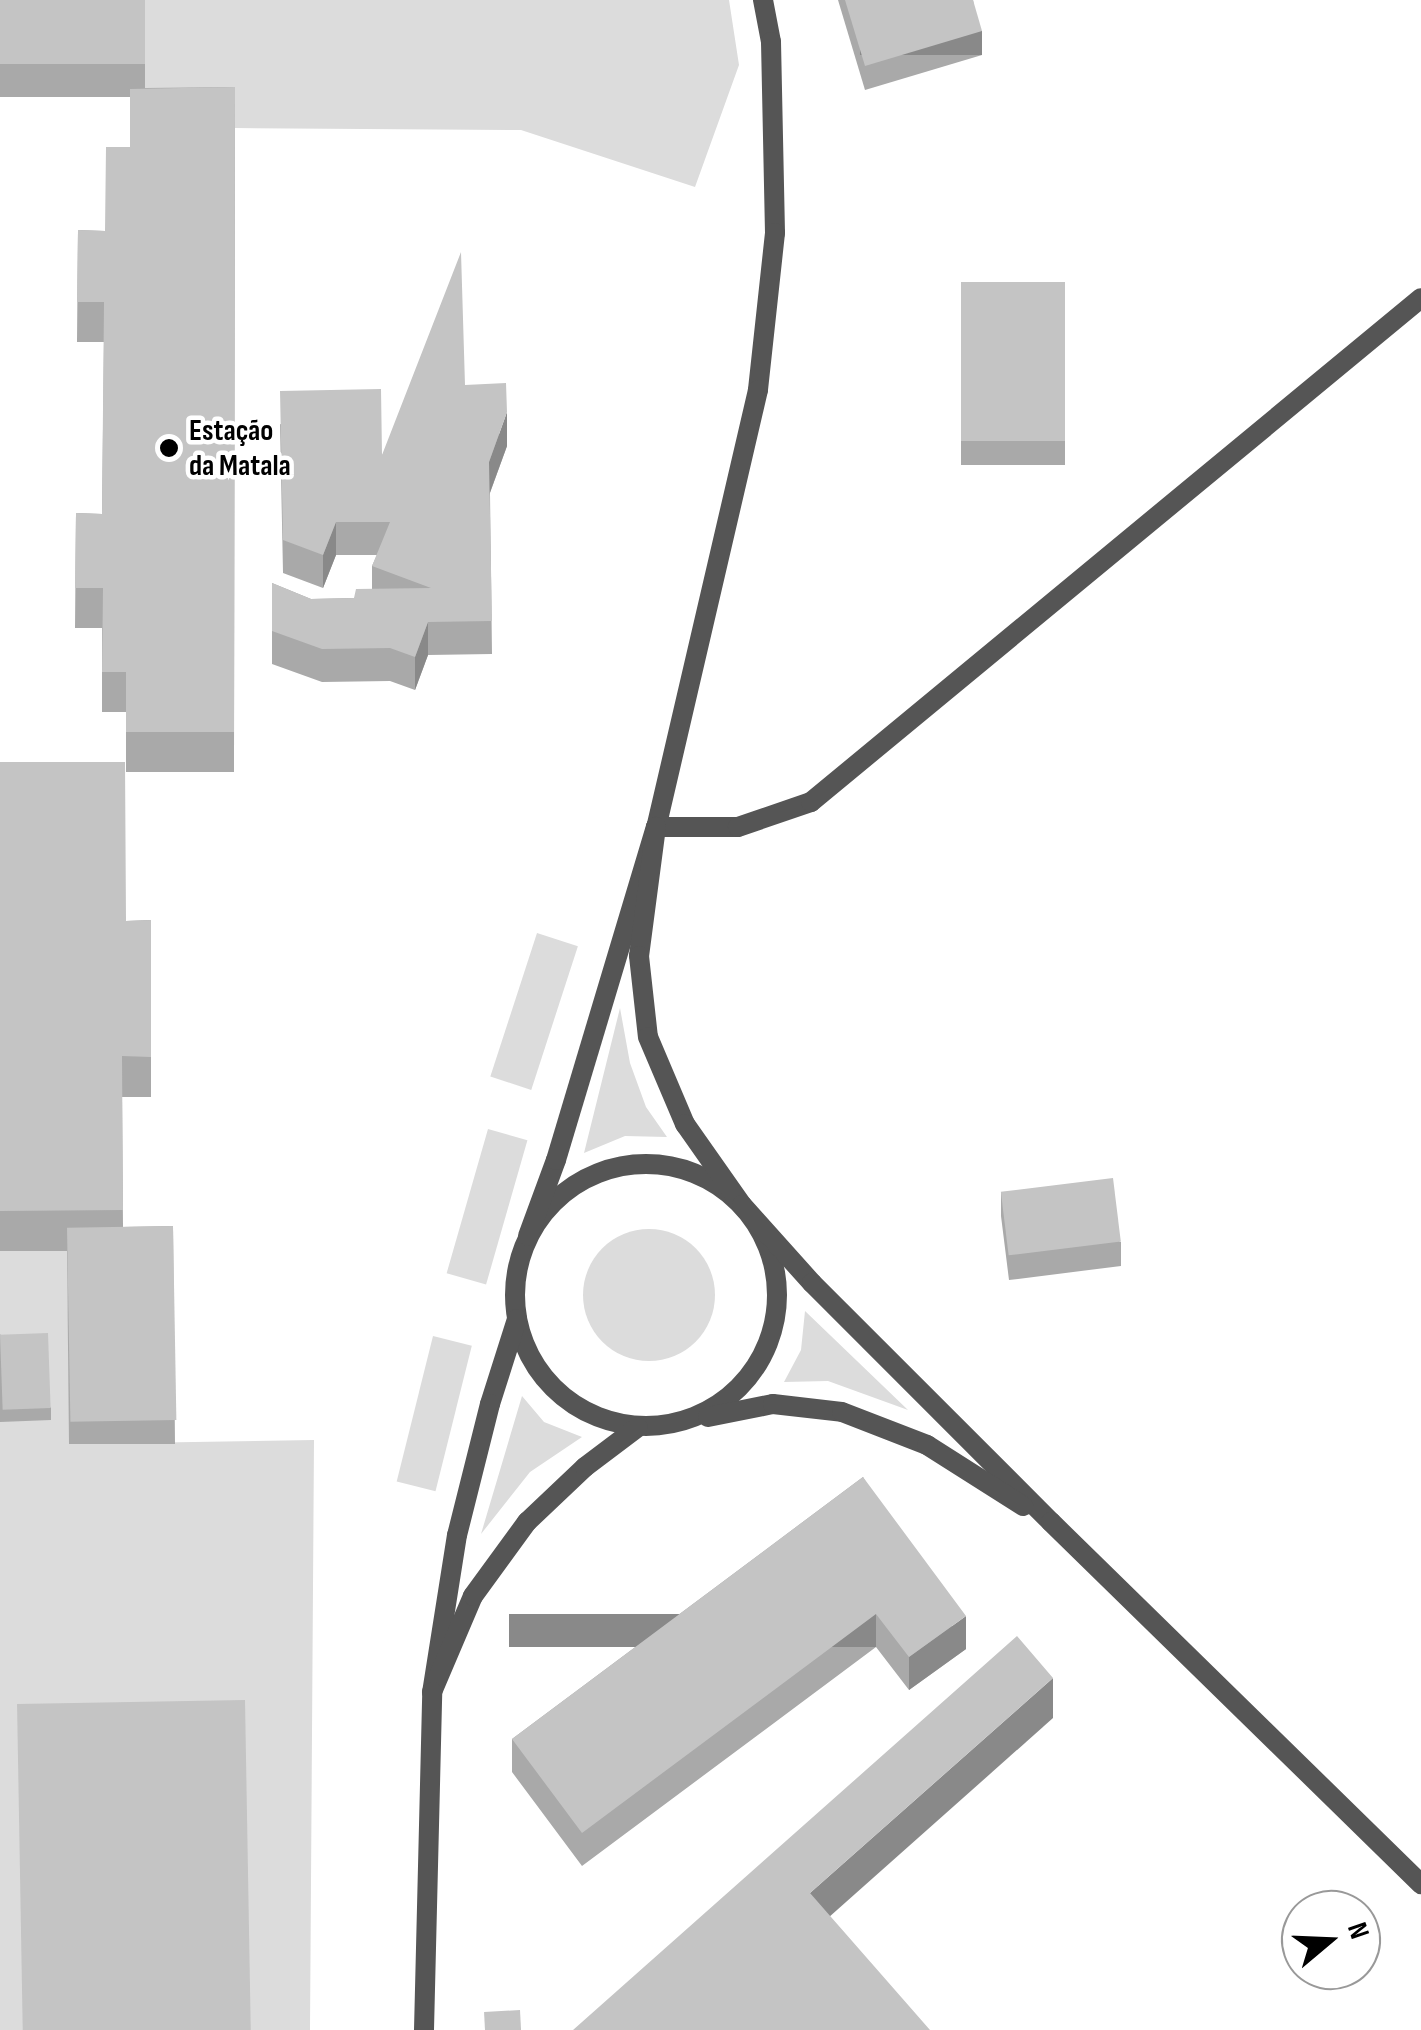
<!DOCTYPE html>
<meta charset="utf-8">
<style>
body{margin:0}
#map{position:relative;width:1421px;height:2030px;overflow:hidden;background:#fff;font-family:"Sofia Sans Condensed",sans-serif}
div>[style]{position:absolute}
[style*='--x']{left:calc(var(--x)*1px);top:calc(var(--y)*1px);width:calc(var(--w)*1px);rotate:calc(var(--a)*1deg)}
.green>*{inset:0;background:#dcdcdc;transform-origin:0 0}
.round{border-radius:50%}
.street>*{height:20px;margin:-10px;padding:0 10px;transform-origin:10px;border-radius:10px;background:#555}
.street>.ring{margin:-10px;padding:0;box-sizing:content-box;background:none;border:20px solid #555;border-radius:50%}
.wall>*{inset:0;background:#a9a9a9;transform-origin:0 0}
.shaded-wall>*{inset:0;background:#898989;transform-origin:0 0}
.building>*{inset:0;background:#c4c4c4;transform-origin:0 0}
.dots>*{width:28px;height:28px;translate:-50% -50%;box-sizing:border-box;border:5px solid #fff;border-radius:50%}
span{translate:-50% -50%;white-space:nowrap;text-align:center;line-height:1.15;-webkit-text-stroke:9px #fff;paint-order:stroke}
.poi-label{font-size:30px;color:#000;font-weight:700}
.left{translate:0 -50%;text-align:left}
.north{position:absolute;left:1281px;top:1890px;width:100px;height:100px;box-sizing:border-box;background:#fff;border:2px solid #999;border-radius:50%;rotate:71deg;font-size:28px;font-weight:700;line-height:40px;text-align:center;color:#000}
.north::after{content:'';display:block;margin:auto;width:35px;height:45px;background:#000;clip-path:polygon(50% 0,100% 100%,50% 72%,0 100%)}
</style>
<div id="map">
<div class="green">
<i style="clip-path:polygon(145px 0,729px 0,739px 65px,695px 187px,521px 130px,235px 128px,145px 97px)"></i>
<i style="left:537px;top:933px;width:43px;height:151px;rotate:18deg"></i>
<i style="clip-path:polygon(620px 1008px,630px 1063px,646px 1107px,667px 1137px,625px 1136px,584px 1153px)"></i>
<i style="left:488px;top:1129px;width:41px;height:150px;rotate:16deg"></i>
<i class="round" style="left:583px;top:1229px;width:132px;height:132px"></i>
<i style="clip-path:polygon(0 1251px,67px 1251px,70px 1444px,314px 1440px,310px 2030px,0 2030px)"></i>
<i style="clip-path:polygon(805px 1311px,908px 1410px,828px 1381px,784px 1382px,801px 1350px)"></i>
<i style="left:433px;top:1336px;width:40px;height:150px;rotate:14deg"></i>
<i style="clip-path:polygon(522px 1396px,544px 1422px,582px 1437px,530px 1472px,481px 1534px)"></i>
</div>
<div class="street">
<i style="--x:763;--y:0;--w:43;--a:79.2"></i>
<i style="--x:771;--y:42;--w:191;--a:88.8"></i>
<i style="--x:775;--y:233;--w:158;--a:96.2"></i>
<i style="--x:758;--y:390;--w:449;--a:103.1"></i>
<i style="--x:656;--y:827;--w:82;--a:0"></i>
<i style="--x:738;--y:827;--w:77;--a:-18.9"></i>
<i style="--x:811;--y:802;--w:791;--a:-39.56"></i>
<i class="ring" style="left:515px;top:1164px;width:242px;height:242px"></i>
<i style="--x:528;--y:1236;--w:81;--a:-69.8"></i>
<i style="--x:556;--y:1160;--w:348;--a:-73.3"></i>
<i style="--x:656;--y:827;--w:130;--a:97.5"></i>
<i style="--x:639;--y:956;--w:81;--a:83.7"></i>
<i style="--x:648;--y:1037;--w:95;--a:67"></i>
<i style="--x:685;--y:1124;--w:99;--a:54.9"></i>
<i style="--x:742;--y:1205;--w:105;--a:48.1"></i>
<i style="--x:812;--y:1283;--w:338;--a:45"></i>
<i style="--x:1051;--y:1522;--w:518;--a:44.37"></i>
<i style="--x:517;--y:1319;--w:89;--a:107.6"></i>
<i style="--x:490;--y:1404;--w:135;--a:104.1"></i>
<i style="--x:457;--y:1535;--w:159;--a:99"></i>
<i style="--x:432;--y:1692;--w:104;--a:-66.9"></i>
<i style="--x:473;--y:1596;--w:92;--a:-53.9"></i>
<i style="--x:527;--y:1522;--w:80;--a:-43.5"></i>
<i style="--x:585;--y:1467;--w:66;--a:-37"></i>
<i style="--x:708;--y:1417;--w:66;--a:-11.3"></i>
<i style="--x:773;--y:1404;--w:69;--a:6.6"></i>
<i style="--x:842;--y:1412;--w:91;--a:21.2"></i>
<i style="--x:927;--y:1445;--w:114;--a:32.4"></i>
<i style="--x:424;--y:2030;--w:338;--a:-88.6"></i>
</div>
<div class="wall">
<i style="clip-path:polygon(0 0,145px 0,145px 88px,235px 87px,234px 772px,126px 772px,126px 712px,102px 712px,102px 628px,75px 628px,76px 513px,102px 514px,104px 342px,77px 342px,78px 230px,105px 231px,130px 147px,130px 97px,0 97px)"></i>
<i style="clip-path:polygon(838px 0,973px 0,982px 55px,865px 90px)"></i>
<i style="left:1065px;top:282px;width:183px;height:104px;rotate:90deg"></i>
<i style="clip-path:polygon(465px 385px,507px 446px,490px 493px,492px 654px,428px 655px,415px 690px,390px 681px,322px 682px,272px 664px,272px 583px,311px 599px,354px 598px,372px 589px,372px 566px,377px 555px,336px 555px,323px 588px,283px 573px,280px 424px,382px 455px)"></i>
<i style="clip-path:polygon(0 762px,126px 921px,151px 920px,151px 1097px,122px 1097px,123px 1227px,173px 1226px,175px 1444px,69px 1444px,67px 1251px,0 1251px)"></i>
<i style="clip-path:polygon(1001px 1192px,1121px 1242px,1121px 1266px,1009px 1280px,1001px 1216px)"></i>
<i style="clip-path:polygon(0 1334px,51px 1408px,51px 1420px,0 1422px)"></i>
<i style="clip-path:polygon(863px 1477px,966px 1649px,909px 1690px,876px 1647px,582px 1866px,512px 1772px,512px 1739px)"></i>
</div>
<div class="shaded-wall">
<i style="left:982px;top:31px;width:24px;height:122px;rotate:90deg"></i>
<i style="clip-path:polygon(507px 412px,507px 446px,489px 495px,489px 462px)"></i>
<i style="clip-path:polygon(336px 522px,336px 555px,323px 588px,323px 555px)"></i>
<i style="clip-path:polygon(428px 622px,428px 655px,415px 690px,415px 657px)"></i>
<i style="left:876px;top:1614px;width:33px;height:367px;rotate:90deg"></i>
<i style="clip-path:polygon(966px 1616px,966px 1649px,909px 1690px,909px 1657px)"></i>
<i style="clip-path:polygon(1053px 1678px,1053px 1718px,810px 1934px,810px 1893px)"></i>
</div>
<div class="building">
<i style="left:0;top:0;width:145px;height:64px"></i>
<i style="clip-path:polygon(845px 0,973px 0,982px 31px,865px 66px)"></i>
<i style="clip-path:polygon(235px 87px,234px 732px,126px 732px,126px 672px,102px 672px,103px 588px,75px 588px,76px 513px,102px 514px,104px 302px,77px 302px,78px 230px,105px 231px,106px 147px,130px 147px,130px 89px)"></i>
<i style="clip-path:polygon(461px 252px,465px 385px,506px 383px,507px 412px,489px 462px,492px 621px,428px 622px,415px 657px,390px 648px,322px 649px,272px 631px,272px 583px,311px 599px,354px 598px,356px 589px,431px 588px,372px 566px,390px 522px,336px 522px,323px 555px,283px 540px,280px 391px,381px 389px,382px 455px)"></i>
<i style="left:1065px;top:282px;width:159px;height:104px;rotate:90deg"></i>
<i style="clip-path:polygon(0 762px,125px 762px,126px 921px,151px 920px,151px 1057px,122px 1056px,123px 1210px,0 1211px)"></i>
<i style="left:1113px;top:1178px;width:64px;height:113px;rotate:83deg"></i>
<i style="left:173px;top:1226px;width:194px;height:106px;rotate:89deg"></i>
<i style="left:48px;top:1333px;width:75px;height:48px;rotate:88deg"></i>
<i style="clip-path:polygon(863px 1477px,966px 1616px,909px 1657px,876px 1614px,582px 1833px,512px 1739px)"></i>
<i style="clip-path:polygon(1017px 1636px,1053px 1678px,810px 1893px,930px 2030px,573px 2030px)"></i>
<i style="left:245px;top:1700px;width:330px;height:228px;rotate:89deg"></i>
<i style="left:520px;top:2010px;width:20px;height:36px;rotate:87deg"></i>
</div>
<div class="dots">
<i style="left:169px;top:448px;background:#000"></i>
</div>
<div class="poi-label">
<span class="left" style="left:189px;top:448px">Estação<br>da Matala</span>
</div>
<div class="north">N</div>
</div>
